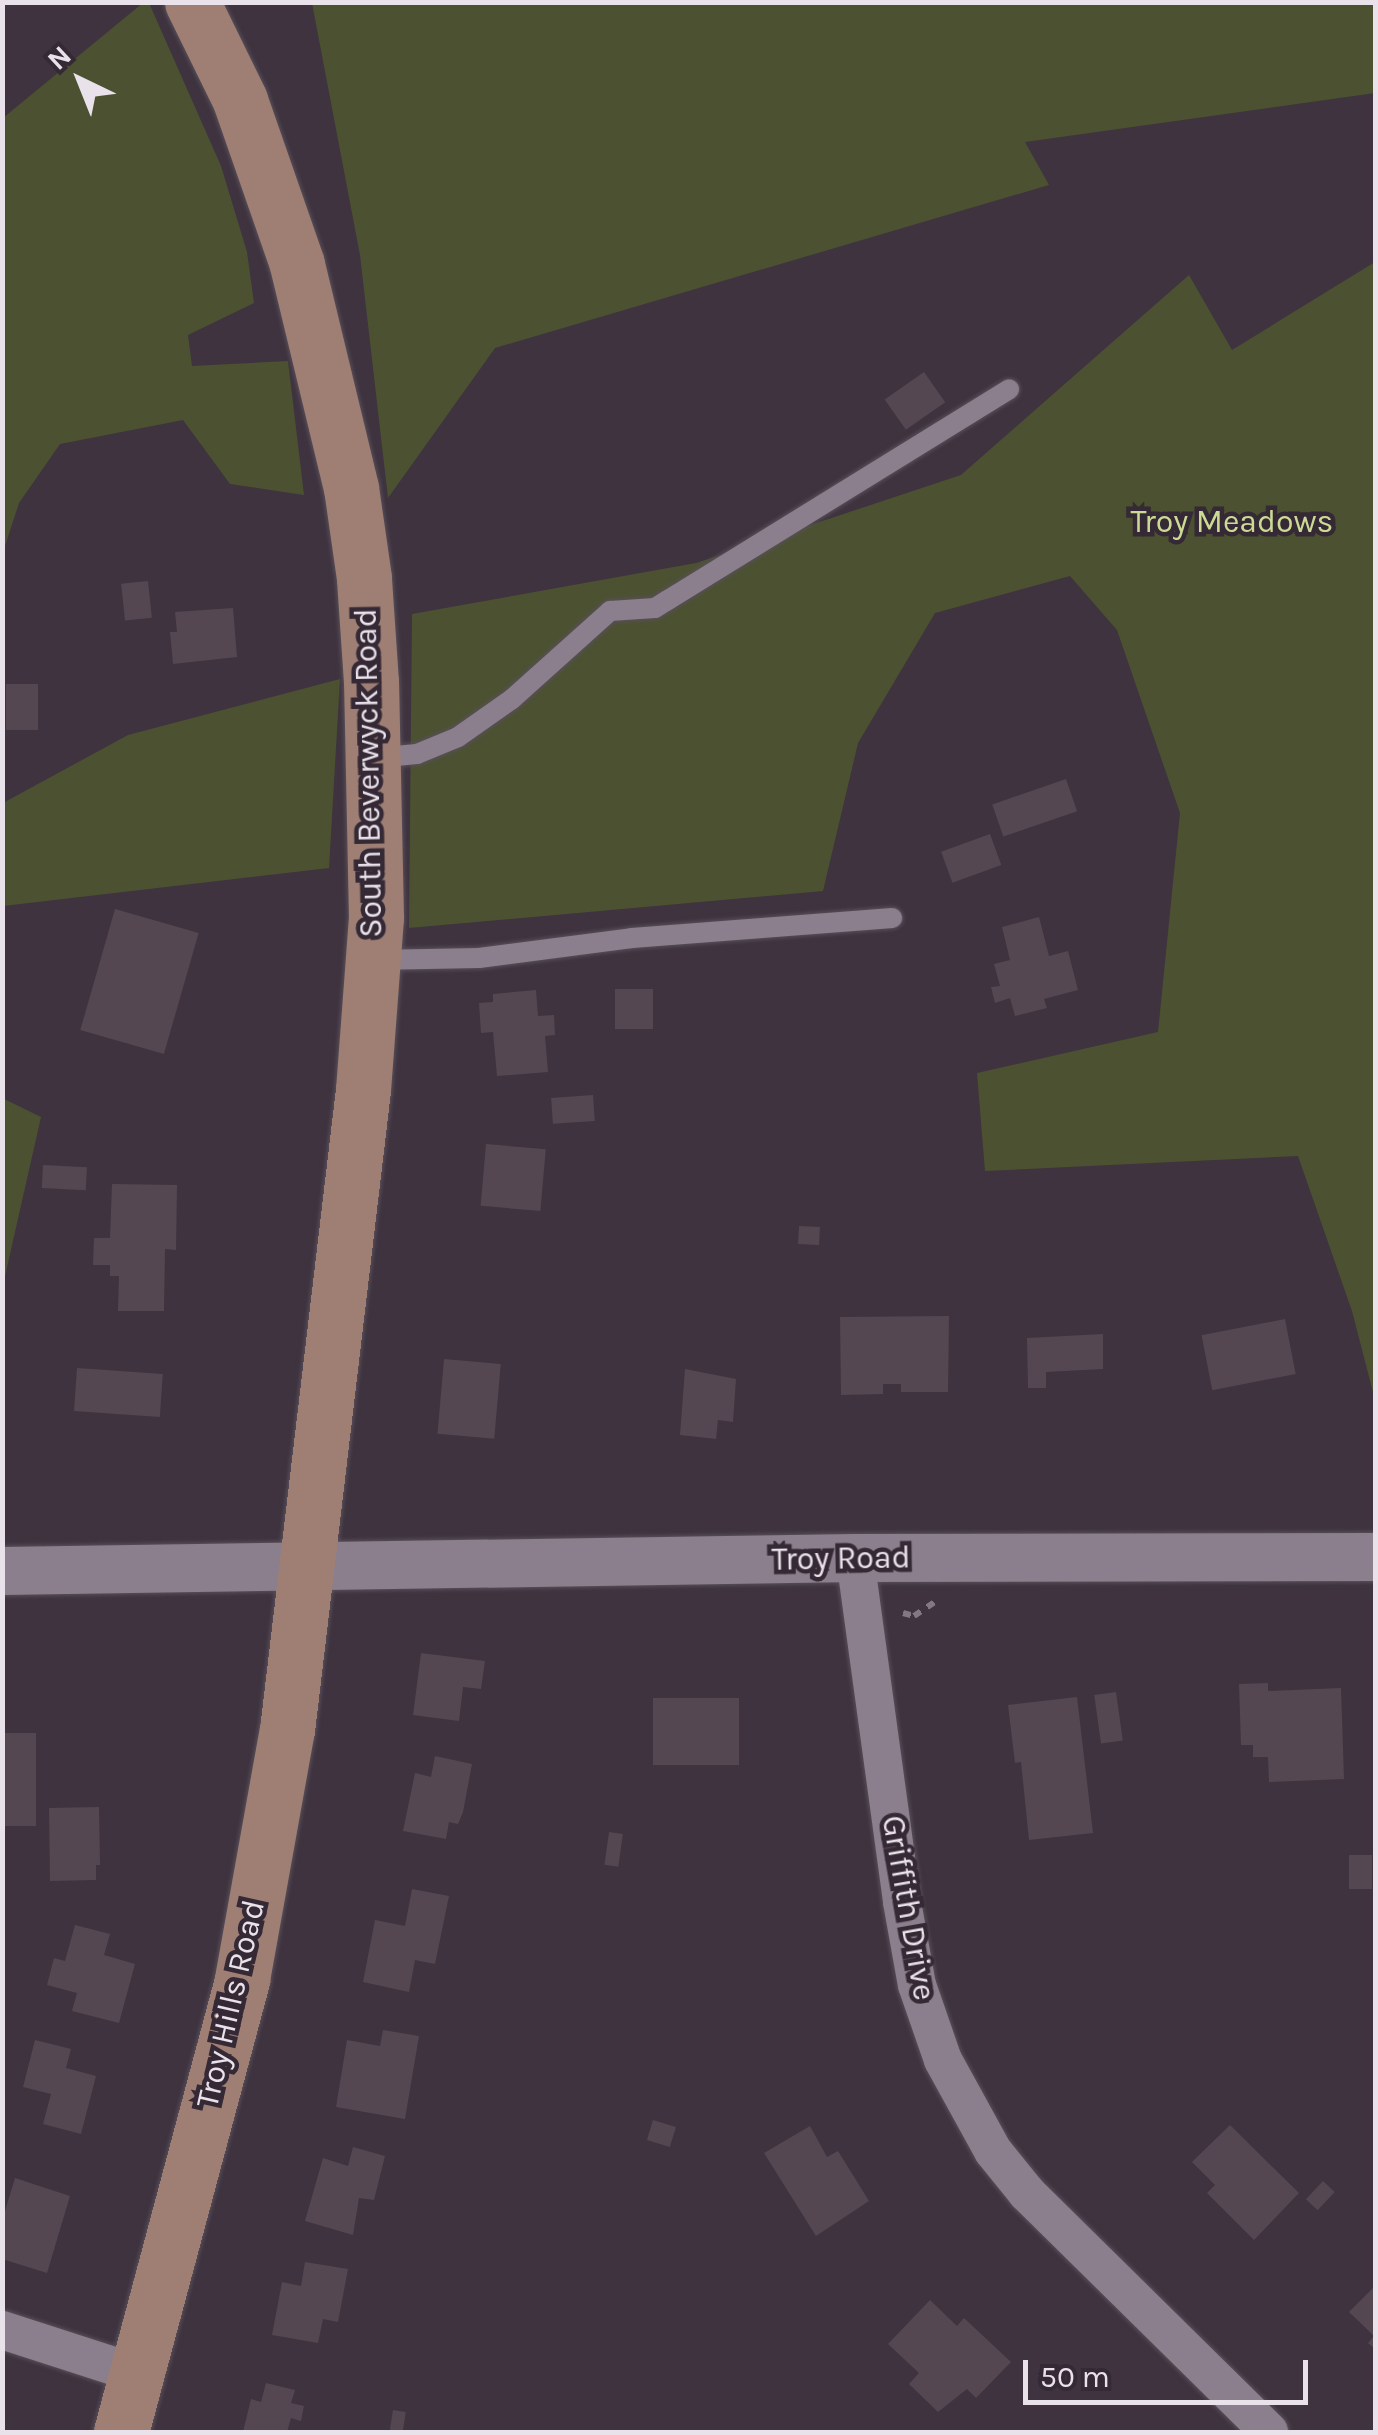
<!DOCTYPE html>
<style>
body{margin:0}
#map{position:relative;width:1378px;height:2435px;overflow:hidden;background:#3e333f;font-family:Karla,sans-serif}
div>[style]{position:absolute}
[style*='--x']{left:calc(var(--x)*1px);top:calc(var(--y)*1px);width:calc(var(--w)*1px);rotate:calc(var(--a)*1deg)}
.green>*{inset:0;background:#4c5231}
.building>*{inset:0;background:#544752;transform-origin:0 0}
.path>*{height:6px;margin-top:-3px;transform-origin:0;background:repeating-linear-gradient(90deg,#817882 0 8px,transparent 0 16px)}
.roads{filter:drop-shadow(0 0 2px #584f59) drop-shadow(0 0 2px #584f59)}
.service>*{height:20px;margin:-10px;padding:0 10px;transform-origin:10px;border-radius:10px;background:#8c7f8d}
.minor>*{height:38px;margin:-19px;padding:0 19px;transform-origin:19px;border-radius:19px;background:#8c7f8d}
.tertiary>*{height:48px;margin:-24px;padding:0 24px;transform-origin:24px;border-radius:24px;background:#8c7f8d}
.secondary>*{height:55px;margin:-27.5px;padding:0 27.5px;transform-origin:27.5px;border-radius:27.5px;background:#9f7f73}
span{translate:-50% -50%;white-space:nowrap;text-align:center;line-height:1.15;-webkit-text-stroke:9px #342935;paint-order:stroke}
.park-label{font-size:32px;color:#ccda94}
.street-label{font-size:32px;color:#e9e2ea}
.frame{position:absolute;inset:0;border:5px solid #e9e2ea;pointer-events:none}
.north{position:absolute;left:30px;top:30px;width:100px;height:100px;-webkit-text-stroke:8px #342935;paint-order:stroke;rotate:317deg;font-size:28px;font-weight:700;line-height:40px;text-align:center;color:#e9e2ea}
.north::after{content:'';display:block;margin:auto;width:35px;height:45px;background:#e9e2ea;clip-path:polygon(50% 0,100% 100%,50% 72%,0 100%)}
.scale{position:absolute;left:1023px;top:2360px;width:285px;height:45px;box-sizing:border-box;border:5px solid #e9e2ea;border-top:0;padding-left:12px;font-size:30px;line-height:35px;white-space:nowrap;color:#e9e2ea;-webkit-text-stroke:8px #342935;paint-order:stroke}
</style>
<div id="map">
<div class="green">
<i style="clip-path:polygon(144px 2px,149px 3px,221px 166px,247px 252px,254px 303px,188px 335px,192px 366px,288px 361px,304px 495px,230px 484px,183px 420px,60px 444px,19px 503px,3px 552px,3px 118px)"></i>
<i style="clip-path:polygon(312px 3px,1375px 3px,1375px 93px,1025px 142px,1049px 185px,495px 348px,388px 498px,360px 255px)"></i>
<i style="clip-path:polygon(1375px 262px,1375px 1400px,1352px 1311px,1298px 1156px,985px 1171px,977px 1073px,1158px 1032px,1180px 813px,1117px 630px,1070px 576px,935px 613px,858px 743px,823px 891px,409px 928px,412px 614px,696px 563px,961px 475px,1189px 275px,1232px 350px)"></i>
<i style="clip-path:polygon(340px 679px,329px 868px,3px 906px,3px 803px,128px 735px)"></i>
<i style="clip-path:polygon(2px 1098px,41px 1117px,3px 1285px,2px 1285px)"></i>
</div>
<div class="building">
<i style="left:924px;top:372px;width:37px;height:48px;rotate:55deg"></i>
<i style="left:148px;top:581px;width:37px;height:27px;rotate:84deg"></i>
<i style="clip-path:polygon(233px 608px,237px 657px,173px 664px,170px 632px,177px 632px,175px 612px)"></i>
<i style="left:6px;top:684px;width:32px;height:46px"></i>
<i style="left:1066px;top:779px;width:34px;height:78px;rotate:71deg"></i>
<i style="left:990px;top:834px;width:33px;height:52px;rotate:70deg"></i>
<i style="left:115px;top:909px;width:87px;height:126px;rotate:16deg"></i>
<i style="clip-path:polygon(1039px 917px,1049px 956px,1068px 951px,1078px 990px,1044px 999px,1047px 1008px,1015px 1016px,1010px 998px,995px 1003px,991px 987px,1000px 986px,994px 964px,1010px 960px,1002px 927px)"></i>
<i style="left:615px;top:989px;width:38px;height:40px"></i>
<i style="clip-path:polygon(536px 990px,538px 1016px,554px 1015px,555px 1035px,545px 1036px,548px 1072px,497px 1076px,493px 1032px,481px 1033px,479px 1003px,493px 1002px,493px 994px)"></i>
<i style="left:593px;top:1095px;width:26px;height:42px;rotate:86deg"></i>
<i style="left:486px;top:1144px;width:60px;height:62px;rotate:5deg"></i>
<i style="left:43px;top:1165px;width:44px;height:23px;rotate:3deg"></i>
<i style="clip-path:polygon(112px 1184px,177px 1185px,176px 1250px,165px 1249px,164px 1311px,118px 1311px,119px 1276px,110px 1276px,110px 1265px,93px 1265px,94px 1238px,110px 1238px)"></i>
<i style="left:799px;top:1226px;width:21px;height:18px;rotate:3deg"></i>
<i style="clip-path:polygon(949px 1316px,948px 1392px,901px 1392px,901px 1384px,883px 1384px,883px 1394px,841px 1395px,840px 1317px)"></i>
<i style="left:1285px;top:1319px;width:56px;height:85px;rotate:79deg"></i>
<i style="clip-path:polygon(1103px 1334px,1103px 1369px,1046px 1372px,1046px 1388px,1028px 1388px,1027px 1338px)"></i>
<i style="left:444px;top:1359px;width:57px;height:75px;rotate:5deg"></i>
<i style="left:77px;top:1368px;width:86px;height:43px;rotate:4deg"></i>
<i style="clip-path:polygon(685px 1369px,736px 1379px,733px 1422px,718px 1420px,716px 1439px,680px 1435px)"></i>
<i style="clip-path:polygon(421px 1653px,485px 1661px,481px 1689px,463px 1687px,459px 1721px,413px 1715px)"></i>
<i style="clip-path:polygon(1268px 1683px,1268px 1691px,1341px 1688px,1344px 1779px,1269px 1782px,1268px 1757px,1253px 1757px,1253px 1745px,1241px 1745px,1239px 1684px)"></i>
<i style="left:1116px;top:1692px;width:49px;height:22px;rotate:82deg"></i>
<i style="clip-path:polygon(1077px 1697px,1093px 1833px,1029px 1840px,1021px 1762px,1015px 1763px,1008px 1705px)"></i>
<i style="left:653px;top:1698px;width:86px;height:67px"></i>
<i style="left:2px;top:1733px;width:34px;height:93px"></i>
<i style="clip-path:polygon(435px 1756px,472px 1764px,463px 1812px,458px 1824px,449px 1822px,446px 1839px,403px 1831px,415px 1773px,431px 1777px)"></i>
<i style="clip-path:polygon(99px 1807px,100px 1865px,96px 1865px,96px 1880px,50px 1881px,49px 1808px)"></i>
<i style="left:609px;top:1832px;width:14px;height:33px;rotate:8deg"></i>
<i style="left:1349px;top:1855px;width:23px;height:34px"></i>
<i style="clip-path:polygon(412px 1889px,449px 1896px,435px 1964px,415px 1960px,409px 1992px,363px 1982px,375px 1920px,405px 1926px)"></i>
<i style="clip-path:polygon(75px 1925px,110px 1934px,104px 1955px,135px 1964px,119px 2023px,72px 2011px,77px 1993px,47px 1985px,54px 1958px,65px 1961px)"></i>
<i style="clip-path:polygon(383px 2030px,419px 2036px,405px 2119px,336px 2107px,347px 2040px,380px 2046px)"></i>
<i style="clip-path:polygon(35px 2040px,71px 2049px,66px 2068px,96px 2076px,81px 2134px,43px 2124px,51px 2094px,23px 2087px)"></i>
<i style="left:653px;top:2120px;width:24px;height:21px;rotate:17deg"></i>
<i style="clip-path:polygon(1230px 2125px,1299px 2193px,1254px 2240px,1207px 2193px,1215px 2185px,1192px 2162px)"></i>
<i style="clip-path:polygon(810px 2126px,827px 2157px,838px 2151px,869px 2201px,816px 2236px,764px 2153px)"></i>
<i style="clip-path:polygon(353px 2147px,385px 2156px,374px 2200px,359px 2198px,353px 2235px,305px 2221px,323px 2158px,348px 2166px)"></i>
<i style="clip-path:polygon(15px 2178px,70px 2196px,47px 2273px,2px 2259px,2px 2221px)"></i>
<i style="left:1323px;top:2181px;width:16px;height:25px;rotate:43deg"></i>
<i style="clip-path:polygon(305px 2262px,348px 2269px,338px 2322px,323px 2319px,318px 2343px,272px 2335px,282px 2282px,301px 2286px)"></i>
<i style="clip-path:polygon(1376px 2285px,1376px 2350px,1368px 2343px,1374px 2336px,1349px 2312px)"></i>
<i style="clip-path:polygon(930px 2300px,957px 2326px,964px 2318px,1011px 2362px,976px 2398px,967px 2389px,938px 2412px,909px 2384px,919px 2373px,888px 2344px)"></i>
<i style="clip-path:polygon(266px 2383px,295px 2390px,291px 2403px,304px 2406px,301px 2421px,291px 2418px,287px 2432px,243px 2432px,251px 2399px,261px 2402px)"></i>
<i style="left:393px;top:2410px;width:13px;height:20px;rotate:9deg"></i>
</div>
<div class="path">
<i style="--x:903;--y:1613;--w:11;--a:15"></i>
<i style="--x:914;--y:1616;--w:25;--a:-34"></i>
</div>
<div class="roads">
<div class="service">
<i style="--x:374;--y:758;--w:43;--a:-5.3"></i>
<i style="--x:417;--y:754;--w:44;--a:-22.5"></i>
<i style="--x:458;--y:737;--w:66;--a:-35.1"></i>
<i style="--x:512;--y:699;--w:132;--a:-41.9"></i>
<i style="--x:610;--y:611;--w:45;--a:-3.8"></i>
<i style="--x:655;--y:608;--w:15;--a:-32"></i>
<i style="--x:668;--y:600;--w:401;--a:-31.7"></i>
<i style="--x:374;--y:960;--w:105;--a:-1.1"></i>
<i style="--x:479;--y:958;--w:154;--a:-7.4"></i>
<i style="--x:632;--y:938;--w:261;--a:-4.4"></i>
</div>
<div class="minor">
<i style="--x:855;--y:1558;--w:347;--a:82.2"></i>
<i style="--x:902;--y:1902;--w:84;--a:79.8"></i>
<i style="--x:917;--y:1985;--w:79;--a:70.9"></i>
<i style="--x:943;--y:2060;--w:104;--a:61.2"></i>
<i style="--x:993;--y:2151;--w:54;--a:51"></i>
<i style="--x:1027;--y:2193;--w:340;--a:44.6"></i>
<i style="--x:2;--y:2330;--w:140;--a:17.9"></i>
</div>
<div class="tertiary">
<i style="--x:2;--y:1571;--w:853;--a:-0.87"></i>
<i style="--x:855;--y:1558;--w:521;--a:-0.11"></i>
</div>
<div class="secondary">
<i style="--x:121;--y:2432;--w:469;--a:-75"></i>
<i style="--x:242;--y:1979;--w:253;--a:-79.8"></i>
<i style="--x:287;--y:1730;--w:644;--a:-83.23"></i>
<i style="--x:363;--y:1090;--w:172;--a:-85.7"></i>
<i style="--x:376;--y:918;--w:236;--a:-91.2"></i>
<i style="--x:371;--y:682;--w:104;--a:-93.9"></i>
<i style="--x:364;--y:578;--w:91;--a:-98.2"></i>
<i style="--x:351;--y:488;--w:230;--a:-103.6"></i>
<i style="--x:297;--y:264;--w:174;--a:-109.2"></i>
<i style="--x:240;--y:100;--w:109;--a:-116.1"></i>
</div>
</div>
<div class="park-label">
<span style="left:1232px;top:522px">Troy Meadows</span>
</div>
<div class="street-label">
<span style="left:369px;top:773px;rotate:-91deg">South Beverwyck Road</span>
<span style="left:841px;top:1559px;rotate:-1deg">Troy Road</span>
<span style="left:908px;top:1908px;rotate:80deg">Griffith Drive</span>
<span style="left:231px;top:2004px;rotate:-77deg">Troy Hills Road</span>
</div>
<div class="frame"></div>
<div class="north">N</div>
<div class="scale">50 m</div>
</div>
